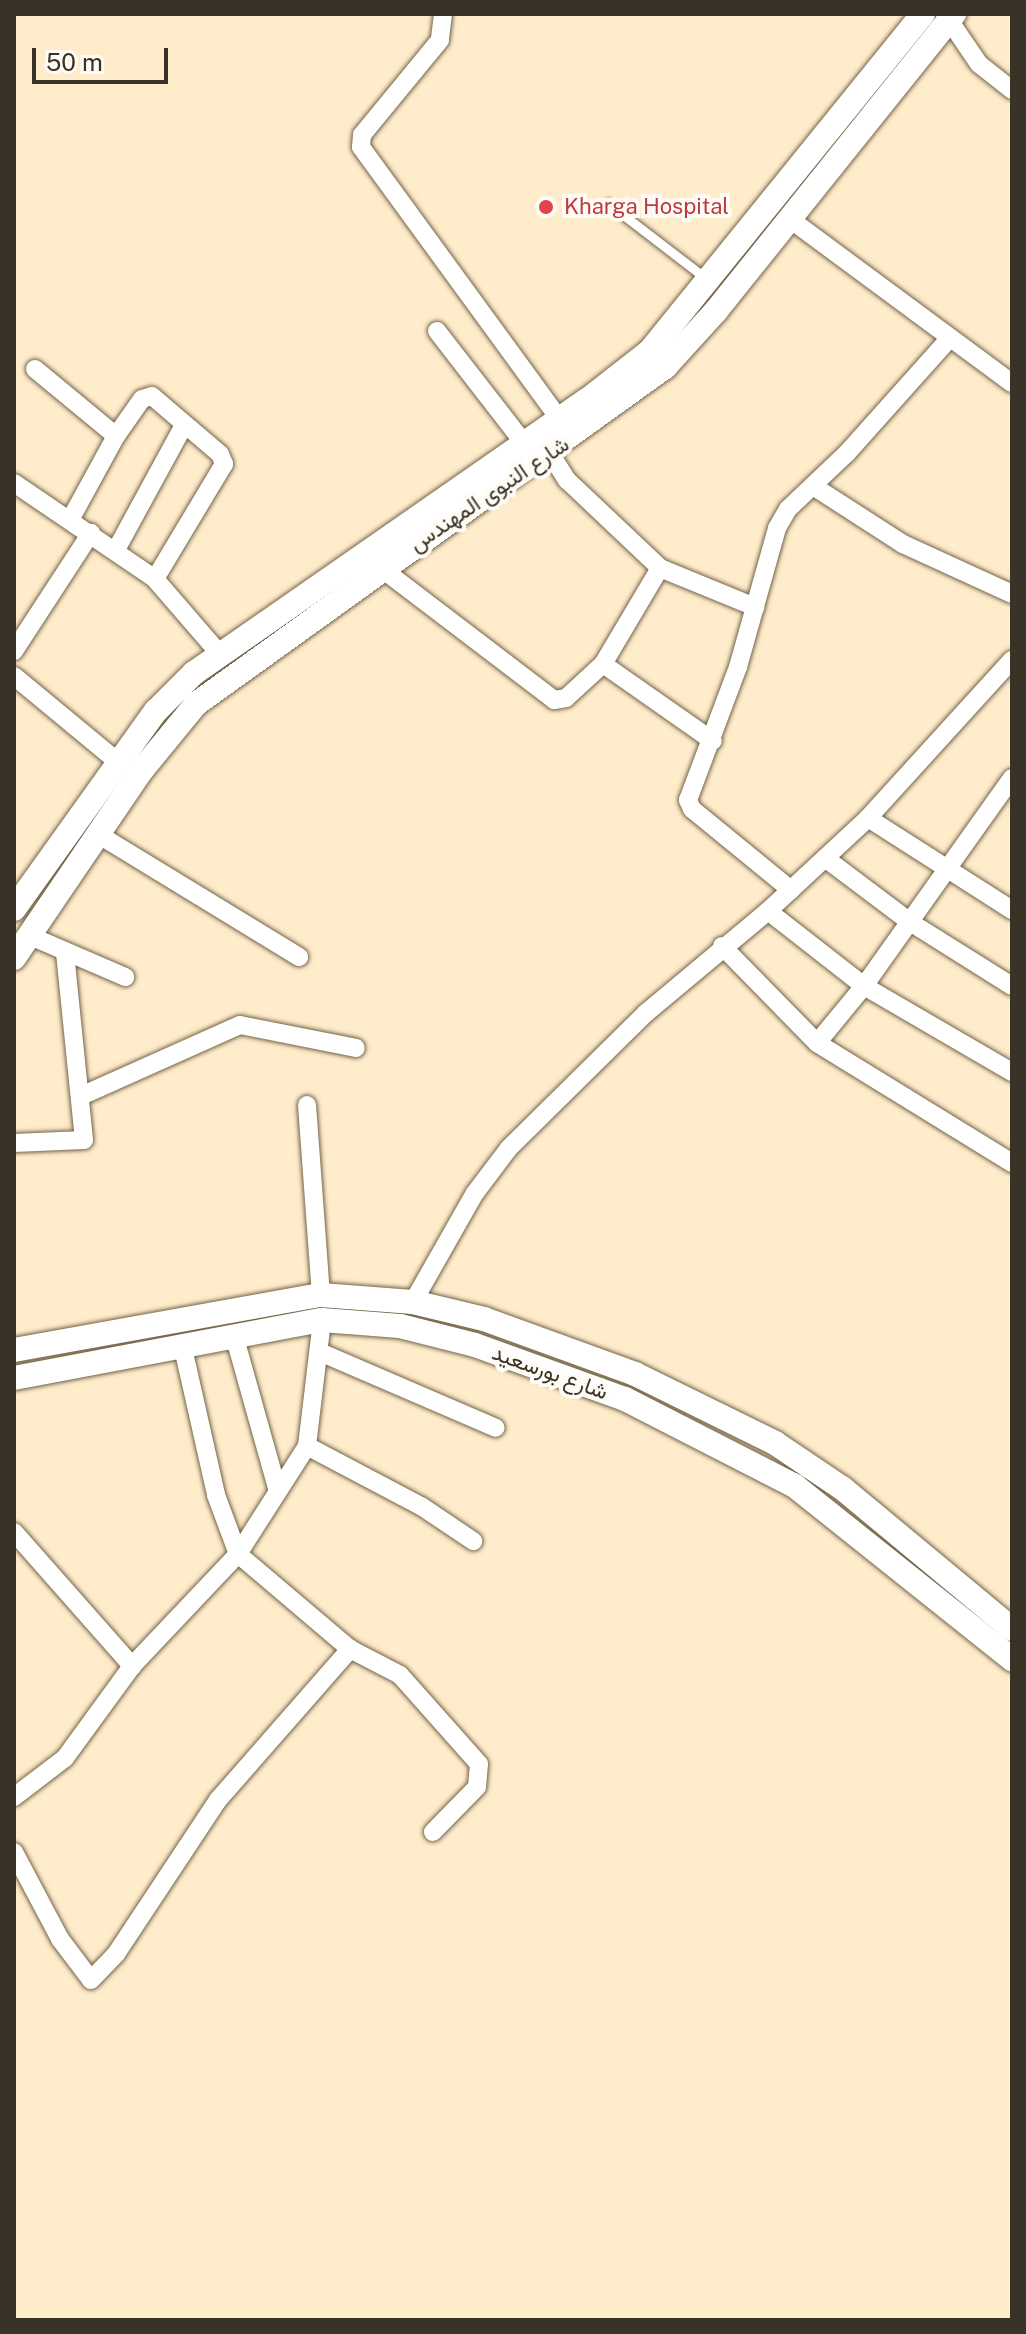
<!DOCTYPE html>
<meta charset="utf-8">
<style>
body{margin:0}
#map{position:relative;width:1026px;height:2334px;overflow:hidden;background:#ffeccb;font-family:"Public Sans",Vazirmatn,sans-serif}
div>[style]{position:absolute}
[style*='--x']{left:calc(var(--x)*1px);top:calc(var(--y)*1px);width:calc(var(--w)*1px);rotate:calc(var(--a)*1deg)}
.roads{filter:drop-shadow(0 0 2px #736346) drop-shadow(0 0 2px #736346)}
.lane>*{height:9px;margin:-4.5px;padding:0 4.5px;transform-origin:4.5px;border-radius:4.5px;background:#fff}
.street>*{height:18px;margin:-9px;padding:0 9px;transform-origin:9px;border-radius:9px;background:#fff}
.secondary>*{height:24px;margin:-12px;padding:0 12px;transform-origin:12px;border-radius:12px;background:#fff}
.dots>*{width:22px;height:22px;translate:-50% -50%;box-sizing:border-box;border:4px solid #fffbf5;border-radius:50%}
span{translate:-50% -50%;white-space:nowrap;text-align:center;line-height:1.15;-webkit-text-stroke:8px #fffbf5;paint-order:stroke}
.health-label{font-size:22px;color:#be3a42}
.left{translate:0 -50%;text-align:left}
.street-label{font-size:22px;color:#393226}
.frame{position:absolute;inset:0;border:16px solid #393226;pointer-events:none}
.scale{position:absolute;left:32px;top:48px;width:136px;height:36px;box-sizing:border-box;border:4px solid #393226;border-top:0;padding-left:10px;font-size:24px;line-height:28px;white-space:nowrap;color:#393226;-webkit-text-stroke:6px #fffbf5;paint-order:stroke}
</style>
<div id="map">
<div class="roads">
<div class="lane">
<i style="--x:609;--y:204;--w:125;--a:37.5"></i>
</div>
<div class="street">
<i style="--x:443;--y:14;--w:26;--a:97"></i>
<i style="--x:440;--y:40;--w:123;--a:129.4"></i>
<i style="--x:362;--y:135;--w:12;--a:95"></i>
<i style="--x:361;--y:147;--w:336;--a:53.9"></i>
<i style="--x:945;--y:14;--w:60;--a:55.8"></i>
<i style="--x:979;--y:64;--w:42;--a:38.2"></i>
<i style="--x:790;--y:219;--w:276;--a:36.5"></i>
<i style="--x:437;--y:331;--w:140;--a:52.2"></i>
<i style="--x:35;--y:369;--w:105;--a:39.6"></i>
<i style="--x:550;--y:453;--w:32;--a:58"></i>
<i style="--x:567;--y:480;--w:128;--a:43.4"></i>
<i style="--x:660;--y:568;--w:103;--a:22.3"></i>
<i style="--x:14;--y:483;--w:171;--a:34.2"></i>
<i style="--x:155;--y:579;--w:96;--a:49.2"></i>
<i style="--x:813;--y:486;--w:107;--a:32.8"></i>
<i style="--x:903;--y:544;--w:120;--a:24.6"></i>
<i style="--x:70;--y:520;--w:96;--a:-61.3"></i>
<i style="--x:116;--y:436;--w:45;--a:-54.9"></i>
<i style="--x:142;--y:399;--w:10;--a:-17"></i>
<i style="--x:152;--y:396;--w:89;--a:40.5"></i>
<i style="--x:220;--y:454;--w:11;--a:68"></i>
<i style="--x:224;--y:464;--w:134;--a:121"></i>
<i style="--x:117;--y:548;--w:140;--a:-61.4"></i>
<i style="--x:381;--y:568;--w:218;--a:37.3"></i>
<i style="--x:554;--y:700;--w:12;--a:-9"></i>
<i style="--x:566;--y:698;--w:50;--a:-42.6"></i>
<i style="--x:660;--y:568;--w:112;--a:120.7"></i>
<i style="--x:603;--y:664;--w:134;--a:35"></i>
<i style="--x:14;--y:651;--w:141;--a:-56.9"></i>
<i style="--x:14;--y:676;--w:135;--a:39.6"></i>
<i style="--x:868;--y:818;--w:171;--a:32.6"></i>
<i style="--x:96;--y:833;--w:238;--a:31.4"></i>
<i style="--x:825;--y:858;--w:106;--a:37"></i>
<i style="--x:910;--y:922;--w:120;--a:32.1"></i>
<i style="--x:791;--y:890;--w:128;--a:-140.7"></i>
<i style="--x:692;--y:809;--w:10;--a:-114"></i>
<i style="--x:688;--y:800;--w:142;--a:-69.4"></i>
<i style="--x:738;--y:667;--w:144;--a:-74.3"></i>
<i style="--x:777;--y:528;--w:22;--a:-60"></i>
<i style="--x:788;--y:509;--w:81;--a:-43.5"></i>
<i style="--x:847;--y:453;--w:152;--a:-48.2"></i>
<i style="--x:768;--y:911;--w:122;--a:38"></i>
<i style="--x:864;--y:986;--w:171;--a:30.2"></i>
<i style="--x:28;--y:935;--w:106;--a:23.4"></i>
<i style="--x:722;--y:946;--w:136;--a:45.6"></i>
<i style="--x:817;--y:1043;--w:229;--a:31.6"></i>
<i style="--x:817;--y:1043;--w:74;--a:-50.5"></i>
<i style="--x:864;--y:986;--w:255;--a:-54.6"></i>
<i style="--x:81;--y:1096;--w:174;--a:-24.1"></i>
<i style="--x:240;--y:1025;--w:118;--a:11.2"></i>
<i style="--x:307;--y:1105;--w:191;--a:85.8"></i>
<i style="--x:14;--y:1143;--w:70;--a:-2.5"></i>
<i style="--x:84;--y:1140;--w:187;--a:-95.8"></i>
<i style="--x:413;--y:1302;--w:125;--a:-60.4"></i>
<i style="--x:475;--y:1193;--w:56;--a:-52.9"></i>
<i style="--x:509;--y:1148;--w:192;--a:-44.6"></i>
<i style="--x:646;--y:1013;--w:159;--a:-39.9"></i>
<i style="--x:768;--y:911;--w:137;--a:-42.9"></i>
<i style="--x:868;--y:818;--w:214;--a:-47.7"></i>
<i style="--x:234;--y:1335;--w:159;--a:74.3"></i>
<i style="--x:183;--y:1348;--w:151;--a:77.3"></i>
<i style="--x:216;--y:1495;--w:63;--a:69.6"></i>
<i style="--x:238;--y:1554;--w:147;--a:40.3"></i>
<i style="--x:350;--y:1649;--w:56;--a:27.5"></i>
<i style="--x:400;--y:1675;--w:119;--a:48.4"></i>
<i style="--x:479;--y:1764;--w:23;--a:95"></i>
<i style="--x:477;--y:1787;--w:63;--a:134.4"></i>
<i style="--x:322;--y:1353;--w:189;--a:23.3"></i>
<i style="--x:307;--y:1446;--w:129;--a:27.8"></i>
<i style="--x:421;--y:1506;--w:63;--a:33.9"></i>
<i style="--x:14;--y:1532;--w:179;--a:48.6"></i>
<i style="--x:14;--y:1797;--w:64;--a:-37.4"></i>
<i style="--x:65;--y:1758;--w:114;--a:-53.9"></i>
<i style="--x:132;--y:1666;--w:154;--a:-46.6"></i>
<i style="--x:238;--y:1554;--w:128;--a:-57.4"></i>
<i style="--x:307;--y:1446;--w:127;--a:-83.2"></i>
<i style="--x:14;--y:1852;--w:98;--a:62.1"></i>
<i style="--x:60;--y:1939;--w:51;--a:52.9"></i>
<i style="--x:91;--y:1980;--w:36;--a:-46"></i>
<i style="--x:116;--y:1954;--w:185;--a:-56.5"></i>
<i style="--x:218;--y:1800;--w:201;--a:-48.8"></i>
</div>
<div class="secondary">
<i style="--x:14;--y:909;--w:244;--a:-54.4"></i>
<i style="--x:156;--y:711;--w:54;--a:-45"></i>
<i style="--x:194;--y:673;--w:477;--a:-34.8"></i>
<i style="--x:586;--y:401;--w:81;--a:-38"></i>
<i style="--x:650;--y:351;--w:434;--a:-51"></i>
<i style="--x:14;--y:958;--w:226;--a:-55.8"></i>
<i style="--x:141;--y:771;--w:87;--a:-50.6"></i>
<i style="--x:196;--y:704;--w:578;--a:-35.7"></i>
<i style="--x:665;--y:367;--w:76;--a:-47.7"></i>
<i style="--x:716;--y:311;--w:381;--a:-51.3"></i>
<i style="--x:14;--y:1350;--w:312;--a:-10.2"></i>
<i style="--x:321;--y:1295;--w:92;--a:4.4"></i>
<i style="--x:413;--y:1302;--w:73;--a:13.5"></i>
<i style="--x:484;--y:1319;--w:161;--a:20"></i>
<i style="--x:635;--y:1374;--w:156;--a:26.2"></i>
<i style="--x:775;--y:1443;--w:81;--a:33.9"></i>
<i style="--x:842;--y:1488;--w:221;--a:39.7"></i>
<i style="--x:14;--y:1378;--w:313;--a:-10.7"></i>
<i style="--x:322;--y:1320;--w:78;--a:4.4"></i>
<i style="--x:400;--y:1326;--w:77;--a:14.2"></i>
<i style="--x:475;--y:1345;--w:159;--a:19.8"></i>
<i style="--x:625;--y:1399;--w:191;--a:27.1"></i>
<i style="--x:795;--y:1486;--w:278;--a:38.6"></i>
</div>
</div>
<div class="dots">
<i style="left:546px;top:207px;background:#e0444e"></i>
</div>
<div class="health-label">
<span class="left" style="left:564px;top:207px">Kharga Hospital</span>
</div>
<div class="street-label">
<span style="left:489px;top:494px;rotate:-34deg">شارع النبوى المهندس</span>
<span style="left:550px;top:1372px;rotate:20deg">شارع بورسعيد</span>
</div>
<div class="frame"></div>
<div class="scale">50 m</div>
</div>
